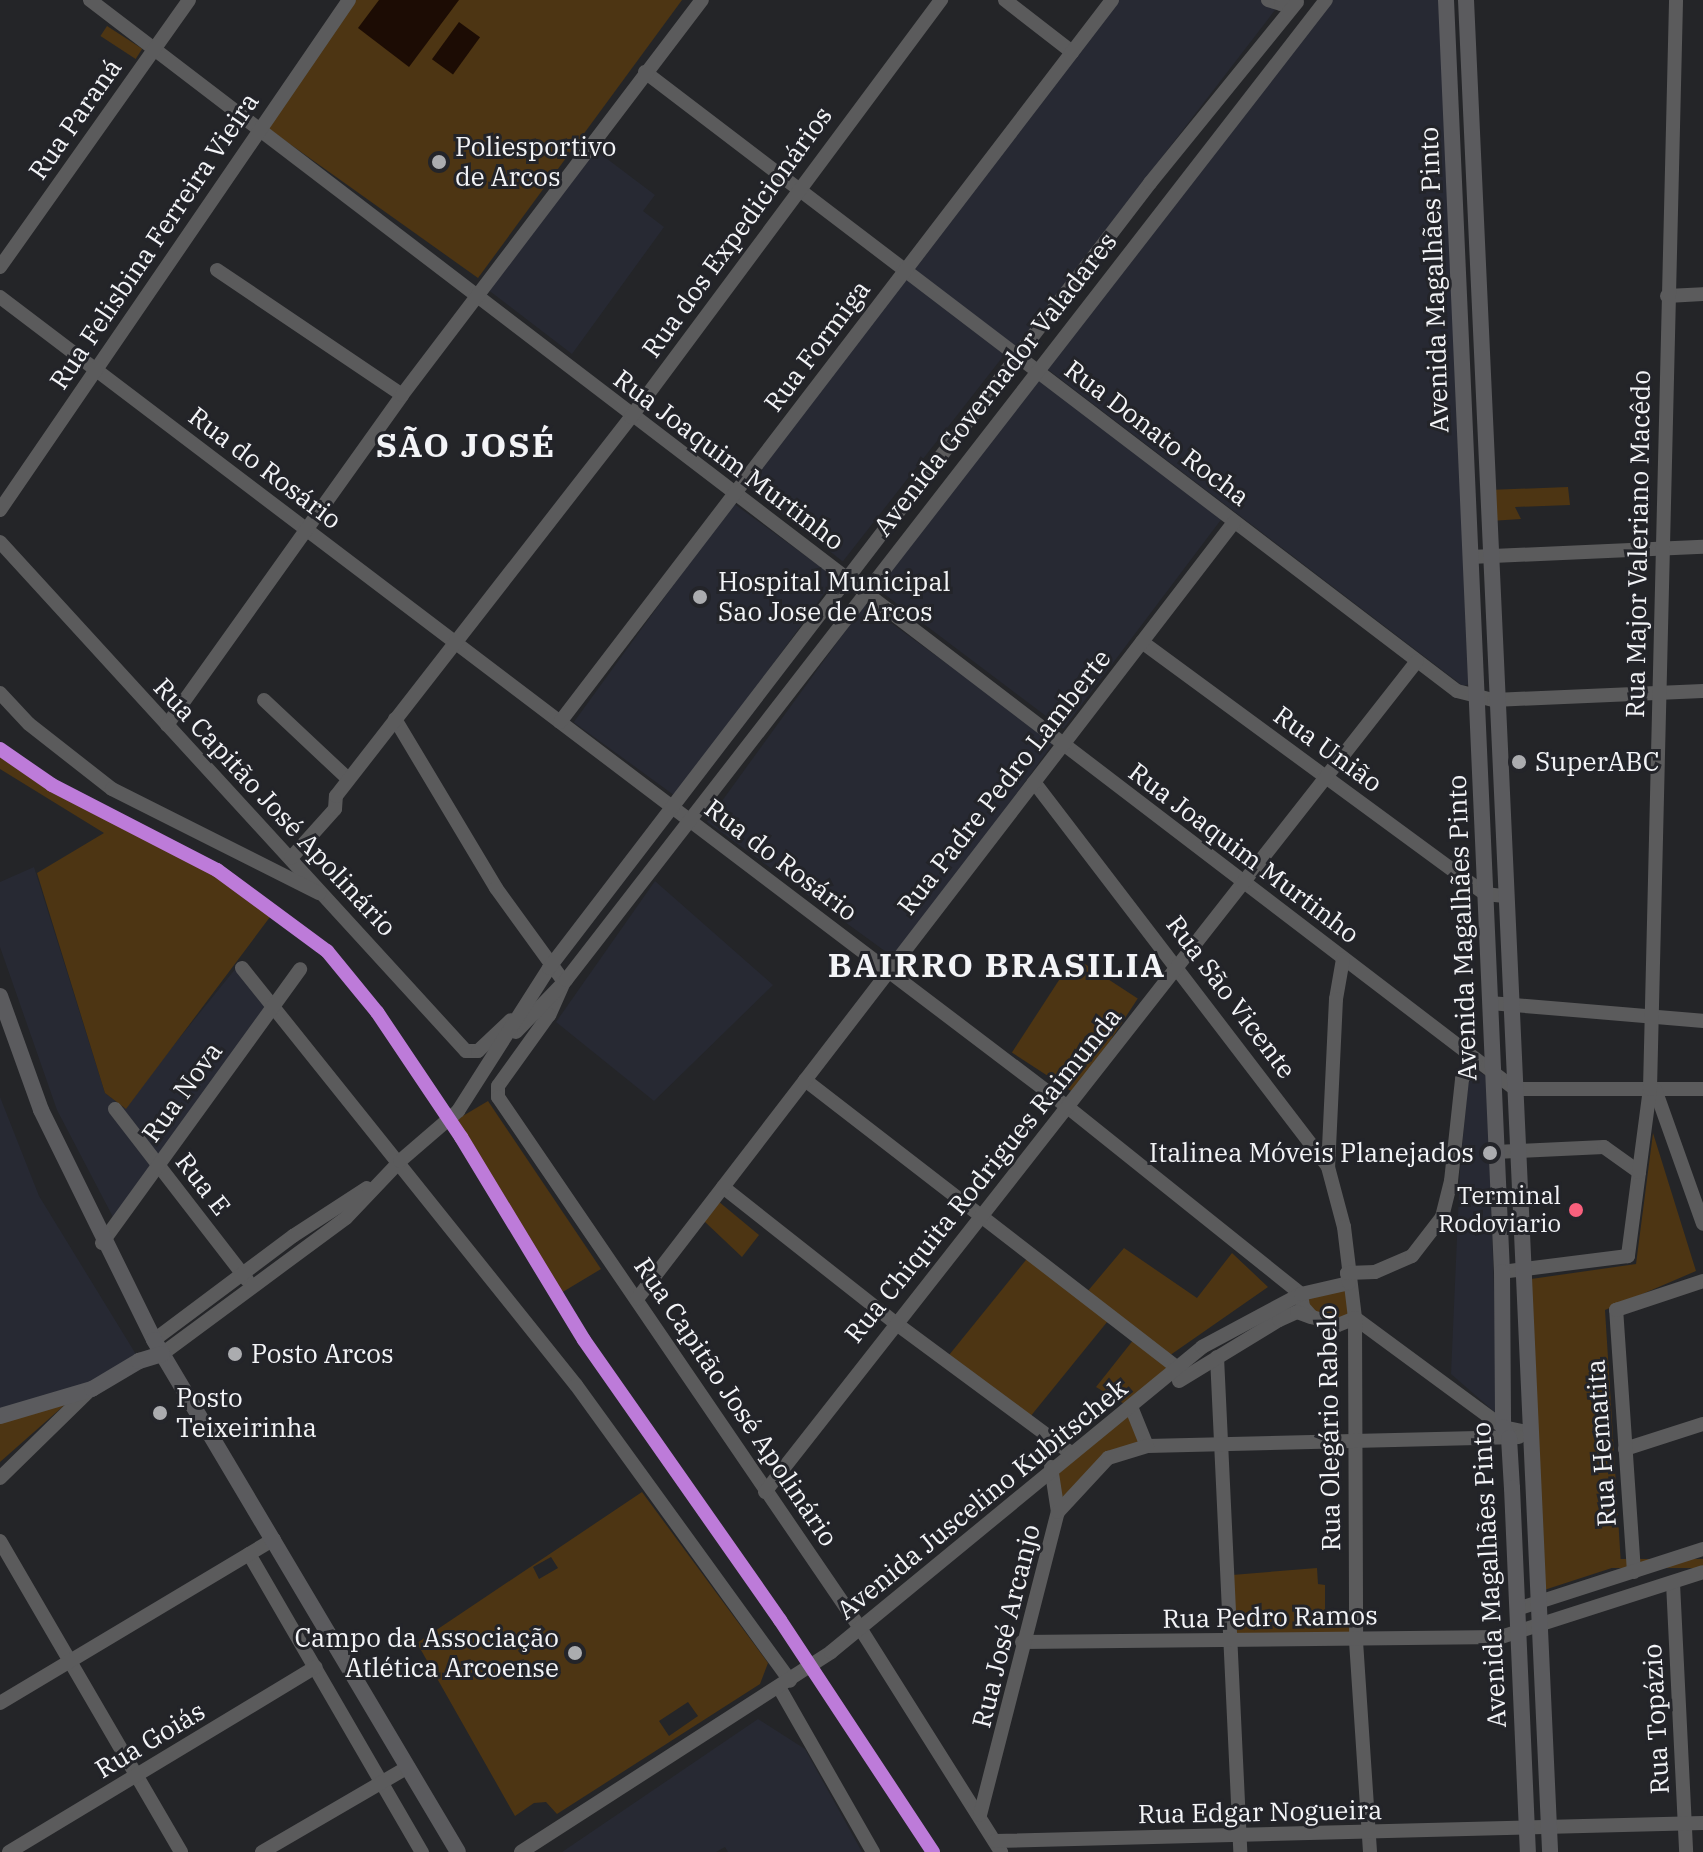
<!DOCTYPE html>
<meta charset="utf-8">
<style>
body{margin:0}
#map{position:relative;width:1703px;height:1852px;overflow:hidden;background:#242528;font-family:"IBM Plex Serif",serif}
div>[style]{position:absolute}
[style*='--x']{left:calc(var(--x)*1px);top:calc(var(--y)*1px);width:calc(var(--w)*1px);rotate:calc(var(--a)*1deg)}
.built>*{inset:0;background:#272933;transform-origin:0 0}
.green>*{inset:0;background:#4d3513;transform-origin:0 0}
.water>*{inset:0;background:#1c0c04;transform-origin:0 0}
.minor>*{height:14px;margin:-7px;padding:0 7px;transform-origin:7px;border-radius:7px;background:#5b5b5c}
.major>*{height:16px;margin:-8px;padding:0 8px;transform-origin:8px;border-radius:8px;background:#5b5b5e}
.rail-1>*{height:14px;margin:-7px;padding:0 7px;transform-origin:7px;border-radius:7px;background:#bd7bd9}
.dots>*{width:22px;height:22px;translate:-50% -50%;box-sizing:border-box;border:4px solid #232429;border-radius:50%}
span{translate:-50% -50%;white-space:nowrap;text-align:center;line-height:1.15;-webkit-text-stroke:6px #232429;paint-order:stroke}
.bus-label{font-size:24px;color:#f3f4f7}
.right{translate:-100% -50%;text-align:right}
.street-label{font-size:26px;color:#f3f4f7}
.poi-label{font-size:26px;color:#f3f4f7}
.left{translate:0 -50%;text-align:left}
.district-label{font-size:34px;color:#f3f4f7;font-weight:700;letter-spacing:2px}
</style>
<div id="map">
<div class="built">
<i style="clip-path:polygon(1118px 0,1261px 0,1275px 10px,1016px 347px,911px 267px)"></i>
<i style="clip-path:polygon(1326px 0,1439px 0,1470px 684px,1463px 686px,1046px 368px)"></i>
<i style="clip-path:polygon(594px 149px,655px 195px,643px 211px,664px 227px,572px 354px,487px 289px)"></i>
<i style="left:907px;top:278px;width:124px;height:263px;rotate:38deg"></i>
<i style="left:1036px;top:378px;width:233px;height:264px;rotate:37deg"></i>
<i style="left:733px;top:503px;width:127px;height:271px;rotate:36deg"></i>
<i style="left:865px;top:604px;width:234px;height:269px;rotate:36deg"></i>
<i style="clip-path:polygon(34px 867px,105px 1093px,118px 1103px,110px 1114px,153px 1163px,114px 1219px,57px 1110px,0 947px,0 882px)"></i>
<i style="clip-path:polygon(655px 881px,773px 985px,654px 1101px,556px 1022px)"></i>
<i style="clip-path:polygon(236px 968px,271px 1005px,157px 1156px,122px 1109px)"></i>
<i style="clip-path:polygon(1476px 1071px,1487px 1076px,1498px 1415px,1451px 1374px,1460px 1170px,1468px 1084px)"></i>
<i style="clip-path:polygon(0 1097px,39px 1196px,137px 1356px,82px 1387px,0 1409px)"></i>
<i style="clip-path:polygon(758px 1719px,805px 1749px,862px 1852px,728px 1852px,725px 1847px,716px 1852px,562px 1852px)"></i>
</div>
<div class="green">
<i style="clip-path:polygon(356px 0,682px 0,478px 278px,266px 127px)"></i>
<i style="left:107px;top:26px;width:42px;height:12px;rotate:33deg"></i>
<i style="clip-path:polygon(1568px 487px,1570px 505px,1515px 507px,1521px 519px,1490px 521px,1488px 490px)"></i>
<i style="clip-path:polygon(0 755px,218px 876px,273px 913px,126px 1109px,105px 1093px,37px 873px,104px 833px,0 769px)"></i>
<i style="left:1074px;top:957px;width:76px;height:114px;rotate:33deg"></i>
<i style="clip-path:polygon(488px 1101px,601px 1269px,561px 1293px,456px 1120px)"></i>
<i style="clip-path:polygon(1653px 1133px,1696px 1271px,1605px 1310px,1621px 1565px,1538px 1592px,1531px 1279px,1636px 1264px)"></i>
<i style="clip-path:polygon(718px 1201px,759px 1235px,742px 1257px,704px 1221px)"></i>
<i style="clip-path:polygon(1124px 1248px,1197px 1298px,1232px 1253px,1268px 1287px,1166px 1358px,1087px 1292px)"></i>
<i style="left:1030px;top:1255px;width:102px;height:135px;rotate:39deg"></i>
<i style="clip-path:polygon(1349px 1283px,1355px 1318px,1324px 1324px,1301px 1294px)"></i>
<i style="clip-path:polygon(1134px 1339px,1171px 1369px,1132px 1409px,1147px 1446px,1122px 1451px,1058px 1512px,1051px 1467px,1131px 1408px,1096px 1387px)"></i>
<i style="clip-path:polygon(68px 1402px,0 1462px,0 1423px)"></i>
<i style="clip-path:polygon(evenodd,642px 1492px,768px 1663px,760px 1684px,557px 1814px,546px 1802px,534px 1803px,515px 1816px,417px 1643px,642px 1492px,551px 1557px,558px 1568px,539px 1579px,533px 1567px,551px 1557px,642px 1492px,688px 1702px,698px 1716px,669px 1736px,659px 1721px,688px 1702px)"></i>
<i style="left:1703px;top:1559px;width:9px;height:165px;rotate:90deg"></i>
<i style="clip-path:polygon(1317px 1568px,1318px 1584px,1325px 1585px,1325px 1619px,1348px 1618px,1351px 1636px,1235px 1637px,1232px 1575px)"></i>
</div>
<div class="water">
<i style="clip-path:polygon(379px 0,459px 0,409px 67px,358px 28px)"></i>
<i style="left:459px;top:22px;width:26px;height:46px;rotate:36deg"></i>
</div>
<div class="minor">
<i style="--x:90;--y:0;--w:1793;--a:37.39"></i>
<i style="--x:1515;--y:1089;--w:188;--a:0"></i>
<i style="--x:1005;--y:0;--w:85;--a:37.8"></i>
<i style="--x:1268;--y:0;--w:14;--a:17"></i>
<i style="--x:1281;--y:4;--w:16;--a:-15"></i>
<i style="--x:645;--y:72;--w:1021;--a:37.32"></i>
<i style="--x:1457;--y:691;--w:38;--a:14"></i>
<i style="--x:1494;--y:700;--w:209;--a:-2.5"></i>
<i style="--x:0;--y:267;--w:327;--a:-54.7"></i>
<i style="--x:217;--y:270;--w:223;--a:34"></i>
<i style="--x:1667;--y:296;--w:36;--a:-3"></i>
<i style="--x:0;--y:297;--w:1343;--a:37.19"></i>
<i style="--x:1070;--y:1109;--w:296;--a:38.7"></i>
<i style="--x:1301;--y:1294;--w:13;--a:81"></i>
<i style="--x:1303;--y:1307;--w:13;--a:48"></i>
<i style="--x:1312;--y:1317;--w:27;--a:17"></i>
<i style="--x:1338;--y:1325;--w:18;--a:-22"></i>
<i style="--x:1355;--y:1318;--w:184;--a:36.4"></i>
<i style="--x:1503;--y:1427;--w:29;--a:12"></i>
<i style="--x:0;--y:510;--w:618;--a:-55.62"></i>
<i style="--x:0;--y:542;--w:690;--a:47.53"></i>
<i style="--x:466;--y:1051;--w:12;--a:0"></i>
<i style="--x:478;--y:1051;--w:45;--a:-43.2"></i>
<i style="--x:1470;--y:557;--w:233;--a:-2.5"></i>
<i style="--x:1142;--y:642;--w:426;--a:36.3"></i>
<i style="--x:1485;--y:894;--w:20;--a:6"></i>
<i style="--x:0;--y:693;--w:42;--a:46.9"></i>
<i style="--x:29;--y:724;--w:105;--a:38.1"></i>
<i style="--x:112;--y:789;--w:232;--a:26.7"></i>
<i style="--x:264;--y:700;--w:115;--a:43.2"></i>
<i style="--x:395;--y:719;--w:197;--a:59.1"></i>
<i style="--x:496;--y:888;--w:116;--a:54.1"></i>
<i style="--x:564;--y:982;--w:36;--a:114"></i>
<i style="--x:549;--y:1015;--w:87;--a:125.7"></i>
<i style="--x:498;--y:1086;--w:11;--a:90"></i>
<i style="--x:498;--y:1097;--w:643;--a:55.72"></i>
<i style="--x:860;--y:1628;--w:265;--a:57.8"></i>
<i style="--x:560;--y:722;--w:909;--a:-52.6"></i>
<i style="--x:167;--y:725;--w:405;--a:-54.5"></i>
<i style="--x:402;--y:395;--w:496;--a:-52.8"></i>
<i style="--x:1034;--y:782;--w:484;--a:52.6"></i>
<i style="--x:291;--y:858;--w:66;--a:-48.1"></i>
<i style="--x:335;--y:809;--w:13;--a:-86"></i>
<i style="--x:336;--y:796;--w:480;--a:-52.1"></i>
<i style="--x:631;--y:417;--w:520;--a:-53.37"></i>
<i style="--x:1343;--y:959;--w:41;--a:99.9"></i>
<i style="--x:1336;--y:999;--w:168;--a:92.7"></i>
<i style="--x:1328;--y:1167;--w:62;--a:75.1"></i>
<i style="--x:1344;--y:1227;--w:92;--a:83.1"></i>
<i style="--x:1355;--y:1318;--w:323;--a:89.8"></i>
<i style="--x:1356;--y:1641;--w:211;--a:86.2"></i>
<i style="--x:242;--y:968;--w:534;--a:51.31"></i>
<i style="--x:576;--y:1385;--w:365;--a:54.1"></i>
<i style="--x:1490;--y:1003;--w:214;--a:4.8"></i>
<i style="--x:516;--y:1032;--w:72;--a:-46.1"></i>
<i style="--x:566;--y:980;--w:1240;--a:-52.21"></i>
<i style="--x:805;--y:1080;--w:482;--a:37.7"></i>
<i style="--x:1655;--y:1089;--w:143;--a:70.4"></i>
<i style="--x:115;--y:1109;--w:216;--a:52.3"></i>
<i style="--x:1496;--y:1152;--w:108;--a:-2.7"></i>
<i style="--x:1604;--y:1147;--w:43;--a:35.5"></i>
<i style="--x:1639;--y:1172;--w:85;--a:97.5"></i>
<i style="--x:1628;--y:1256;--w:127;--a:172.8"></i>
<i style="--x:1639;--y:1172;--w:84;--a:-82.5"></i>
<i style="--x:1650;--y:1089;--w:1089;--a:-88.63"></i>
<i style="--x:723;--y:1187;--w:218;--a:38.3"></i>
<i style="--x:894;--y:1322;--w:219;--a:36.5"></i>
<i style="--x:102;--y:1243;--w:338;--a:-54.1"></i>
<i style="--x:637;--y:1299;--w:980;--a:-52.46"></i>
<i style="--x:154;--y:1340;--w:174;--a:-36.8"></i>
<i style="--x:293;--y:1236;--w:88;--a:-33"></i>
<i style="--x:162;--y:1354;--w:229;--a:-36.5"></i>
<i style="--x:346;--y:1218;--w:79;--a:-46.5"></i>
<i style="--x:400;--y:1161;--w:77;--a:-40.8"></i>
<i style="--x:458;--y:1111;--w:169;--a:-57.5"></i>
<i style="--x:549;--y:968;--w:989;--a:-52.56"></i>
<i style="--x:1150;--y:183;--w:233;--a:-50.9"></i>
<i style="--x:1217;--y:1357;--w:496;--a:87.3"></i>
<i style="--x:1179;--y:1381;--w:117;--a:-31.4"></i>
<i style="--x:1279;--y:1320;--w:20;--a:-24"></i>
<i style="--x:1297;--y:1312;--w:15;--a:20"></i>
<i style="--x:1132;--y:1409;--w:40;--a:68"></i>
<i style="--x:1147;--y:1446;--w:372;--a:-1.4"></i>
<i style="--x:1625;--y:1449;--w:82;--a:-17.8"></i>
<i style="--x:1051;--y:1467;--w:46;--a:81.2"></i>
<i style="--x:0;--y:1478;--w:127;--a:-44.4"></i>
<i style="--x:765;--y:1492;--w:1056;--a:-51.88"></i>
<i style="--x:0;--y:1541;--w:360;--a:59.8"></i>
<i style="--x:249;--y:1554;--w:345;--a:59.9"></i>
<i style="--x:1634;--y:1572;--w:263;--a:-93.9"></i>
<i style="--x:1616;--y:1310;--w:92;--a:-18.4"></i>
<i style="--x:1673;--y:1583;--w:269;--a:87.2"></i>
<i style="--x:1517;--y:1609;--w:195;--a:-17.9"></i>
<i style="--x:1022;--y:1642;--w:479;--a:-0.6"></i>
<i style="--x:1501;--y:1637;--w:212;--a:-17.8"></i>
<i style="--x:780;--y:1689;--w:188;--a:60.3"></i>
<i style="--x:0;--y:1703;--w:319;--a:-30.9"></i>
<i style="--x:980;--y:1815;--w:313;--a:-75.6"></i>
<i style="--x:1058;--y:1512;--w:74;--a:-47.2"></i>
<i style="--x:1108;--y:1458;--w:41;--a:-17.1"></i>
<i style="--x:995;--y:1841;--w:708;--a:-1.46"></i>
<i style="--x:9;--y:1852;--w:358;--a:-31.1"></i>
<i style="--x:262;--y:1852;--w:169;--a:-30.2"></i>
<i style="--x:521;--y:1852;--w:369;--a:-32.8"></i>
<i style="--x:831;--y:1652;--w:480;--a:-39.4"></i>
<i style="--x:1202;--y:1347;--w:112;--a:-28.2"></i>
<i style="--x:1301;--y:1294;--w:49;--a:-12.9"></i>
<i style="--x:1349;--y:1283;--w:10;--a:-101"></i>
<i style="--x:1347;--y:1273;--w:28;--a:-2"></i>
<i style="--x:1375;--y:1272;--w:40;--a:-23.4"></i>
<i style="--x:1412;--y:1256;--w:49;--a:-52.4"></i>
<i style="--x:1442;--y:1217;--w:37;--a:-76"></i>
<i style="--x:1451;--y:1181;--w:103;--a:-83.8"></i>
<i style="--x:1462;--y:1079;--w:24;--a:-54"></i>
</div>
<div class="major">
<i style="--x:1446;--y:0;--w:1273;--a:87.48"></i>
<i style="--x:1502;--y:1272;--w:155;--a:89.6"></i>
<i style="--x:1503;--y:1427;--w:13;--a:61"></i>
<i style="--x:1509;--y:1438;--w:50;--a:86.6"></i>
<i style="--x:1512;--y:1488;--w:364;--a:87.5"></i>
<i style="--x:1466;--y:0;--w:1854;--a:87.4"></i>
<i style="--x:0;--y:996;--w:121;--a:70.2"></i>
<i style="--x:41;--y:1110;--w:256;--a:63.8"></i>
<i style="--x:154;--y:1340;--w:595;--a:59.3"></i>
<i style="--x:0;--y:1416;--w:96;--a:-16.4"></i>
<i style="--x:92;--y:1389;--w:55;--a:-30.8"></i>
<i style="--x:139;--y:1361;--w:24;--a:-17"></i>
</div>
<div class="rail-1">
<i style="--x:0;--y:749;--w:63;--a:34.7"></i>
<i style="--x:52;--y:785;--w:186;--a:27.3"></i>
<i style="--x:217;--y:870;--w:137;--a:36.4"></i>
<i style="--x:327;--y:951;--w:79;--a:50.7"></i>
<i style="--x:377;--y:1012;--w:151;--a:56.1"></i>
<i style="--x:461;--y:1137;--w:237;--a:58.8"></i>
<i style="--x:584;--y:1340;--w:342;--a:55"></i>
<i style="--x:780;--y:1620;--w:278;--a:56.6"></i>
</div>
<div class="dots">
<i style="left:439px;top:162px;background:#abacaf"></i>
<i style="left:700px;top:597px;background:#abacaf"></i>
<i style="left:1519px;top:762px;background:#abacaf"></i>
<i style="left:1490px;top:1153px;background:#abacaf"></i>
<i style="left:1576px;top:1210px;background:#f8607d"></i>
<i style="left:235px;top:1354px;background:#abacaf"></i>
<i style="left:160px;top:1413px;background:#abacaf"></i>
<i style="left:575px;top:1653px;background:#abacaf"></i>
</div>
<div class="bus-label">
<span class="right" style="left:1561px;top:1210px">Terminal<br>Rodoviario</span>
</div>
<div class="street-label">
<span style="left:75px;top:119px;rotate:-55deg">Rua Paraná</span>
<span style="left:737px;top:232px;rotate:-54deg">Rua dos Expedicionários</span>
<span style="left:154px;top:241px;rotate:-56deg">Rua Felisbina Ferreira Vieira</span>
<span style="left:1434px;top:280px;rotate:-92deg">Avenida Magalhães Pinto</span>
<span style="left:817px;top:346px;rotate:-53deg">Rua Formiga</span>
<span style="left:995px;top:384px;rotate:-52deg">Avenida Governador Valadares</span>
<span style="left:1157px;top:433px;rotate:37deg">Rua Donato Rocha</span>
<span style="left:729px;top:460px;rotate:37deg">Rua Joaquim Murtinho</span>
<span style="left:265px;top:468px;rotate:37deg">Rua do Rosário</span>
<span style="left:1638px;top:544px;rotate:-89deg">Rua Major Valeriano Macêdo</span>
<span style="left:1328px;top:749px;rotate:36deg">Rua União</span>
<span style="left:1004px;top:782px;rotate:-52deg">Rua Padre Pedro Lamberte</span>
<span style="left:275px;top:807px;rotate:47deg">Rua Capitão José Apolinário</span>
<span style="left:1244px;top:853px;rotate:37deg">Rua Joaquim Murtinho</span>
<span style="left:781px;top:860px;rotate:37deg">Rua do Rosário</span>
<span style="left:1462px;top:928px;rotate:-92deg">Avenida Magalhães Pinto</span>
<span style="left:1231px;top:997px;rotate:53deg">Rua São Vicente</span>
<span style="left:182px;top:1092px;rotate:-54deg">Rua Nova</span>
<span style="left:983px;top:1175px;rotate:-51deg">Rua Chiquita Rodrigues Raimunda</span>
<span style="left:203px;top:1184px;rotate:52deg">Rua E</span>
<span style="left:736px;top:1402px;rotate:56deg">Rua Capitão José Apolinário</span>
<span style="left:1329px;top:1428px;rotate:-91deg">Rua Olegário Rabelo</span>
<span style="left:1601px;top:1443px;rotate:-94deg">Rua Hematita</span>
<span style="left:982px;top:1499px;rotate:-39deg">Avenida Juscelino Kubitschek</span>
<span style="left:1489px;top:1575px;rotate:-93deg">Avenida Magalhães Pinto</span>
<span style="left:1270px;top:1617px;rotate:-1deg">Rua Pedro Ramos</span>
<span style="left:1006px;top:1626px;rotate:-76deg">Rua José Arcanjo</span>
<span style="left:1656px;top:1719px;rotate:-93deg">Rua Topázio</span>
<span style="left:150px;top:1740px;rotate:-31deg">Rua Goiás</span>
<span style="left:1260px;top:1812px;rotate:-1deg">Rua Edgar Nogueira</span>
</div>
<div class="poi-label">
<span class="left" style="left:455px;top:162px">Poliesportivo<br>de Arcos</span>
<span class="left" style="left:718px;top:597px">Hospital Municipal<br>Sao Jose de Arcos</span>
<span class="left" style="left:1535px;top:762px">SuperABC</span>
<span class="right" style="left:1474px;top:1153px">Italinea Móveis Planejados</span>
<span class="left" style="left:251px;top:1354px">Posto Arcos</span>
<span class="left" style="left:176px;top:1413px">Posto<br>Teixeirinha</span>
<span class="right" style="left:559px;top:1653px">Campo da Associação<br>Atlética Arcoense</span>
</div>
<div class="district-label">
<span style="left:466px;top:445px">SÃO JOSÉ</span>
<span style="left:997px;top:965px">BAIRRO BRASILIA</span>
</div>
</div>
